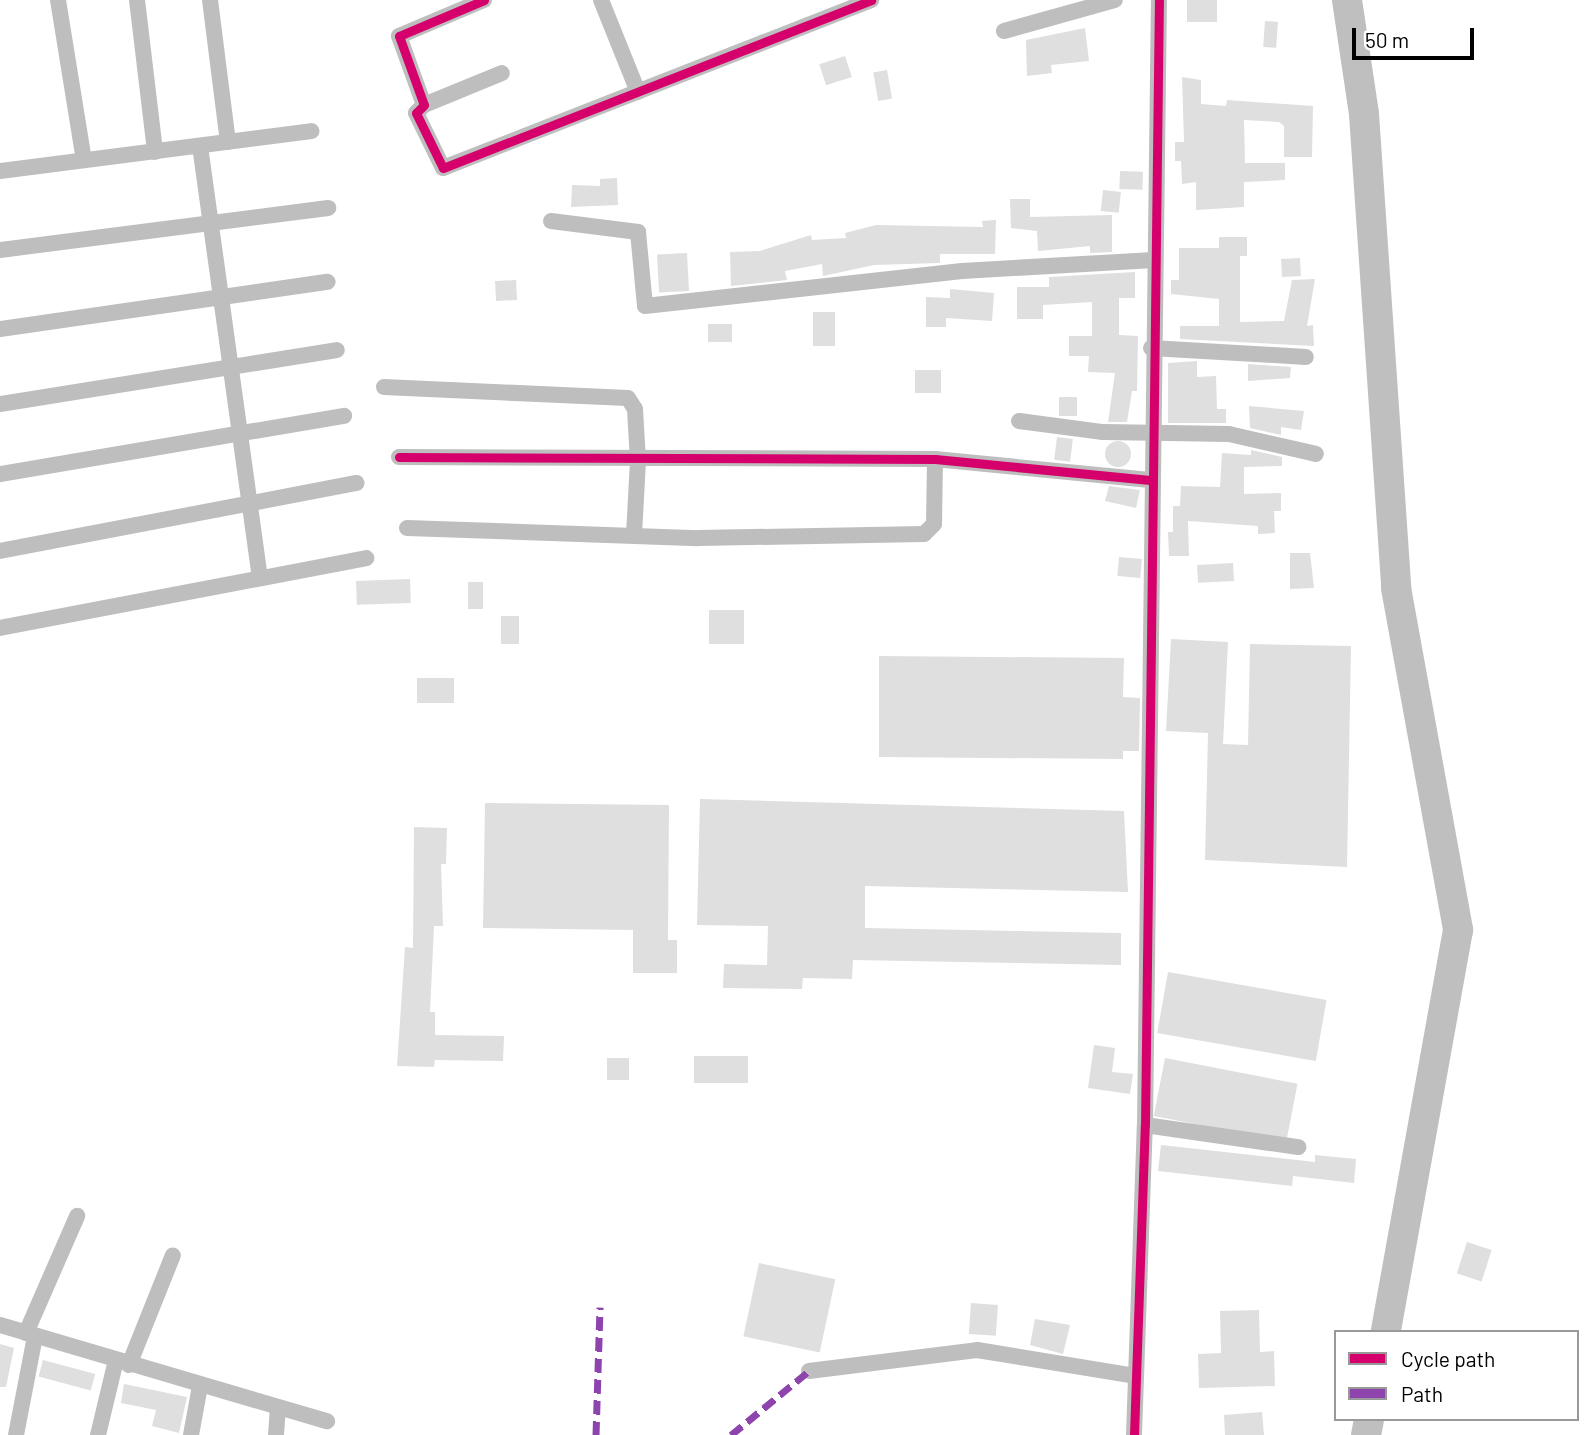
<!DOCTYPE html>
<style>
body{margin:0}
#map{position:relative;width:1593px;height:1435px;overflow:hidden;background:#fff;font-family:Barlow,sans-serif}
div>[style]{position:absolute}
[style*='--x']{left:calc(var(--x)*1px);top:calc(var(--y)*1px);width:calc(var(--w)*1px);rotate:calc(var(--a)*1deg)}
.river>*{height:30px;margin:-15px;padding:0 15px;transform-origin:15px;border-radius:15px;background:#bfbfbf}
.building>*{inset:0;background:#dfdfdf;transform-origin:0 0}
.round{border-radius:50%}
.minor>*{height:16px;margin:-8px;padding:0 8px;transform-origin:8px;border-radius:8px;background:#bebebe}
.quiet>*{height:7px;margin-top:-3.5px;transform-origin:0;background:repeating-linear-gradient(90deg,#8e44ad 0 14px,transparent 0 21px)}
.cycleway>*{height:9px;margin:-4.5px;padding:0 4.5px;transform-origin:4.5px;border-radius:4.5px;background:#d6006c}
span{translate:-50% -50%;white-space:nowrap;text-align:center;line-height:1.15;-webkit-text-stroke:5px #fff;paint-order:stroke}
.legend{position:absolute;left:1334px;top:1330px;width:245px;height:91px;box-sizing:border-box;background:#fff;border:2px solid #999;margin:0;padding:9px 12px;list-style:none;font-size:21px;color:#000}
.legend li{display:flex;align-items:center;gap:14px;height:35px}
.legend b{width:35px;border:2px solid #999}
.scale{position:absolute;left:1352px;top:28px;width:122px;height:32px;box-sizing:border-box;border:4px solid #000;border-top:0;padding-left:9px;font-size:21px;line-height:24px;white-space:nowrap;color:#000;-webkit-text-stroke:5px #fff;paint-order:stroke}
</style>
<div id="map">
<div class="river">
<i style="--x:1347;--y:0;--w:115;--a:81.5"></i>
<i style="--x:1364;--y:114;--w:475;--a:86.1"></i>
<i style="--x:1396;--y:588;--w:348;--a:79.7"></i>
<i style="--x:1458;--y:930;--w:408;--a:100.2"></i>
<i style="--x:1366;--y:1435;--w:16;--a:-79"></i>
</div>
<div class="building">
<i style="left:1187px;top:0;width:30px;height:22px"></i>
<i style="left:1265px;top:21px;width:13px;height:26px;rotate:4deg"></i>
<i style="clip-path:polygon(1085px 28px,1089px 61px,1051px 65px,1052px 73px,1027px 76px,1026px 40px)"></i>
<i style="left:845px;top:56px;width:22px;height:27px;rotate:72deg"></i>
<i style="left:887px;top:70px;width:29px;height:14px;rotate:80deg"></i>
<i style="clip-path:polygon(1182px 77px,1201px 80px,1201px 104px,1226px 106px,1227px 100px,1313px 106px,1312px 157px,1284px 157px,1284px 126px,1279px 122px,1244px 120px,1245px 163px,1285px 163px,1285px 180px,1244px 182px,1244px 207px,1196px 210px,1196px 182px,1182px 184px,1181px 161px,1175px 161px,1175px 142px,1184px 142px)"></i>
<i style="left:1120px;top:171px;width:23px;height:18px;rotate:2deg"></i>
<i style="clip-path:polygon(617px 178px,618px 205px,571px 207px,572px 185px,600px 186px,600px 179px)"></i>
<i style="left:1103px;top:190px;width:18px;height:21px;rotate:6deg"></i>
<i style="clip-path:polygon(1010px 199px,1030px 199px,1030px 217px,1112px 215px,1112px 252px,1090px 253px,1090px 246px,1038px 251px,1037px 231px,1011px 228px)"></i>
<i style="clip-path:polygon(996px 220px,995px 254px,940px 254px,940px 263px,874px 265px,823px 276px,822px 264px,785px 271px,787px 280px,731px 286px,730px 252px,760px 251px,811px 235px,812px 240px,846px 238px,845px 233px,876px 225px,983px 227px,982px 221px)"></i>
<i style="clip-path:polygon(1219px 237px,1247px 237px,1247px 256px,1240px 256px,1240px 322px,1284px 321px,1292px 280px,1315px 279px,1307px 326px,1313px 325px,1314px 346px,1180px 339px,1180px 326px,1219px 326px,1219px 299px,1171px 294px,1171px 280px,1179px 280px,1179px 248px,1219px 248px)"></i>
<i style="left:687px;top:253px;width:38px;height:30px;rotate:87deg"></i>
<i style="left:1300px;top:258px;width:18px;height:19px;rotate:87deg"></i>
<i style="clip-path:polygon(1135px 272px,1135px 298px,1119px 298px,1119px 335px,1138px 336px,1137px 391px,1132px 391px,1127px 422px,1108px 422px,1115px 373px,1088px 372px,1089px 356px,1069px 356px,1069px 336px,1092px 336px,1092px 302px,1043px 305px,1043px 319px,1017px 319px,1017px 287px,1049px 287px,1049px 277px)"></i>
<i style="left:516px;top:280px;width:20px;height:21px;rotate:87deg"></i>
<i style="clip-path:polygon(950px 289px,994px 293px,992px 321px,946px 318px,946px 327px,926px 327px,926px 297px,950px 298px)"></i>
<i style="left:813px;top:312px;width:22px;height:34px"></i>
<i style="left:708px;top:324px;width:24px;height:18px"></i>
<i style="clip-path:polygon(1197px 361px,1197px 377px,1216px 376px,1217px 409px,1226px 409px,1226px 423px,1168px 423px,1168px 363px)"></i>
<i style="clip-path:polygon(1248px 364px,1291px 367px,1290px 378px,1248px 381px)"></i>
<i style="left:915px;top:370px;width:26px;height:23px"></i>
<i style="left:1059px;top:397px;width:18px;height:19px"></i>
<i style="clip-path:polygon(1249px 406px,1304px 411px,1301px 430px,1281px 427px,1281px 435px,1250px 428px)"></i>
<i style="left:1057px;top:437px;width:16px;height:23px;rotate:7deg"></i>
<i class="round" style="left:1105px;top:441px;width:26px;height:26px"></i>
<i style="clip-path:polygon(1251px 450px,1282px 457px,1282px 466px,1244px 467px,1244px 494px,1281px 493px,1281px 511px,1274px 511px,1275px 533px,1258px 534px,1258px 526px,1188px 521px,1189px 556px,1169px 556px,1168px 532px,1173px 532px,1173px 506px,1180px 506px,1181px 486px,1220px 487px,1222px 453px,1251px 455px)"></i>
<i style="clip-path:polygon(1109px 486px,1140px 490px,1136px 508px,1105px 501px)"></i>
<i style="clip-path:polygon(1290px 553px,1310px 553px,1314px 588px,1290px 589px)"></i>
<i style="left:1119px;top:557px;width:23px;height:19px;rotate:5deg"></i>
<i style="left:1233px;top:563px;width:18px;height:36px;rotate:87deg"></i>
<i style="left:410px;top:579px;width:24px;height:54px;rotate:88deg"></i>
<i style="left:468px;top:582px;width:15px;height:27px"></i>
<i style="left:709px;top:610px;width:35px;height:34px"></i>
<i style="left:501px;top:616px;width:18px;height:28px"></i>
<i style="clip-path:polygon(1171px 639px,1228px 642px,1223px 744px,1248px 745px,1250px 644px,1351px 646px,1347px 867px,1205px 860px,1208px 733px,1166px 731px)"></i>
<i style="clip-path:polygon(879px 656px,1124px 658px,1123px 697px,1140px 698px,1139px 751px,1123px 751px,1123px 759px,879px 757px)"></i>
<i style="left:417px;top:678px;width:37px;height:25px"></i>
<i style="clip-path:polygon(700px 799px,1124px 811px,1128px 892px,865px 886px,865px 928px,1121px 933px,1121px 965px,853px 960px,852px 979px,803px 978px,802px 989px,723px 988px,724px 964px,767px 965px,768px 926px,697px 925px)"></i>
<i style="clip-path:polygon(485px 803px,669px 805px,668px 940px,677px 940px,677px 973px,633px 973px,633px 930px,483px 928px)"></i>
<i style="clip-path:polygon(414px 827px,447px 828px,446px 864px,441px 864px,443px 926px,434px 926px,430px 1012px,435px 1012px,435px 1035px,504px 1036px,503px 1061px,435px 1060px,434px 1067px,397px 1066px,405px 947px,413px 948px)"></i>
<i style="left:1168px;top:972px;width:161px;height:62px;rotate:10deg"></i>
<i style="clip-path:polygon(1094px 1045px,1115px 1048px,1112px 1072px,1133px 1074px,1130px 1094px,1088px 1088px)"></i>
<i style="left:694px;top:1056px;width:54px;height:27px"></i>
<i style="left:607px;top:1058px;width:22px;height:22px"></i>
<i style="left:1165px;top:1058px;width:135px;height:59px;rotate:11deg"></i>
<i style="clip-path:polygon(1161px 1145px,1315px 1162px,1315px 1155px,1356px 1159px,1354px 1183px,1293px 1176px,1292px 1186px,1158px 1171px)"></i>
<i style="left:1467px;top:1242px;width:26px;height:33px;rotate:18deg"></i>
<i style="left:759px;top:1263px;width:78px;height:75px;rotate:12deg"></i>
<i style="left:971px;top:1303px;width:27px;height:31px;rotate:4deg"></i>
<i style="clip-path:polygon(1259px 1310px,1260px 1352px,1274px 1351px,1275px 1386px,1199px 1388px,1198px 1354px,1221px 1353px,1220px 1311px)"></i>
<i style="clip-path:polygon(1035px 1319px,1070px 1325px,1063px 1354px,1030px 1345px)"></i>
<i style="clip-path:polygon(0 1344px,14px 1348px,6px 1387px,0 1387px)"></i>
<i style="left:43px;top:1360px;width:54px;height:17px;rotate:15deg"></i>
<i style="clip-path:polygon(124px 1384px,187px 1397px,179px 1433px,152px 1426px,156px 1410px,121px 1403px)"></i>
<i style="clip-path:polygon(1262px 1412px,1264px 1435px,1225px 1435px,1224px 1415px)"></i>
</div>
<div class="minor">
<i style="--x:58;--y:0;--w:162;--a:80.8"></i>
<i style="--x:137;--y:0;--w:153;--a:83.2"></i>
<i style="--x:210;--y:0;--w:143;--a:82.8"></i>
<i style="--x:484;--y:0;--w:92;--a:157"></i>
<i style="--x:399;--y:36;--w:73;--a:70.1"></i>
<i style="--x:424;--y:105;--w:11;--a:135"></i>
<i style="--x:416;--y:113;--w:61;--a:63.9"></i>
<i style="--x:443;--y:168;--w:460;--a:-21.4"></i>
<i style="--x:601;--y:0;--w:99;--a:68.1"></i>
<i style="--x:1004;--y:31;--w:115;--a:-15.6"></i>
<i style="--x:424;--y:105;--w:84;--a:-22.3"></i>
<i style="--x:200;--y:146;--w:436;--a:82.1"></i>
<i style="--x:0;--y:171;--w:314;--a:-7.3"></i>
<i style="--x:551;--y:221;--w:88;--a:7.2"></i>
<i style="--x:638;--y:232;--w:74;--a:84.6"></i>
<i style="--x:645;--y:306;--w:319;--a:-6.3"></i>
<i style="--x:962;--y:271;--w:192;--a:-3.3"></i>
<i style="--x:0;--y:250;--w:331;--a:-7.3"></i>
<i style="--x:0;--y:329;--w:331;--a:-8.2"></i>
<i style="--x:1151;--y:348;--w:155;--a:3.3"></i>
<i style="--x:384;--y:387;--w:244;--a:2.6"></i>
<i style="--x:628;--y:398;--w:13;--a:58"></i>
<i style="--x:635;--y:409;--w:52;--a:86.7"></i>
<i style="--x:638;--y:461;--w:74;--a:93.1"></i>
<i style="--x:0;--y:404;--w:341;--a:-9.1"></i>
<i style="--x:1019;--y:421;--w:85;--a:7.5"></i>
<i style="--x:1103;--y:432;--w:126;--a:0.9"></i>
<i style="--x:1229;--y:434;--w:89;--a:12.9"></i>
<i style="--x:399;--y:457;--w:536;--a:0.21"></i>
<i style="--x:935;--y:459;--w:216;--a:5.6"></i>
<i style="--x:0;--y:474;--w:349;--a:-9.6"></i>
<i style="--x:407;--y:528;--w:291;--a:2"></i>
<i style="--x:698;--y:538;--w:226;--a:-1"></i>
<i style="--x:924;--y:534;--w:14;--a:-45"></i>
<i style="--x:934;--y:524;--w:65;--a:-89.1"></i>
<i style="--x:0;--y:551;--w:363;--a:-10.8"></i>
<i style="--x:0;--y:628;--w:373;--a:-10.8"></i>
<i style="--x:1145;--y:1125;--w:155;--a:8.2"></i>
<i style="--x:0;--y:1325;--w:341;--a:16.4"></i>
<i style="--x:26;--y:1333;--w:128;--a:-66.4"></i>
<i style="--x:129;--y:1365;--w:118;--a:-68.2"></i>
<i style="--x:809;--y:1371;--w:169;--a:-7.1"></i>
<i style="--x:977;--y:1350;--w:160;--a:9.3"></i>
<i style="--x:16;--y:1435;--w:101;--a:-79.1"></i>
<i style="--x:98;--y:1435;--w:77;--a:-76.5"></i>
<i style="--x:191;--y:1435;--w:50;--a:-79.6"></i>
<i style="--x:276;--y:1435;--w:27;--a:-86"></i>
<i style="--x:1134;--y:1435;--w:310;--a:-88"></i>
<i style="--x:1145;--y:1125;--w:1125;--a:-89.29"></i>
</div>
<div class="quiet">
<i style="--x:596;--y:1435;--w:128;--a:-88.2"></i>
<i style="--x:731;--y:1435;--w:101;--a:-39.4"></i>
</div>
<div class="cycleway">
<i style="--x:484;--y:0;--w:92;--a:157"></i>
<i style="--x:399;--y:36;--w:73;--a:70.1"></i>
<i style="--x:424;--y:105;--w:11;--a:135"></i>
<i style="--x:416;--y:113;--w:61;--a:63.9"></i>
<i style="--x:443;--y:168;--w:460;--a:-21.4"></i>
<i style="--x:399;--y:457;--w:536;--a:0.21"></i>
<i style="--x:935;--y:459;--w:216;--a:5.6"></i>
<i style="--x:1134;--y:1435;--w:310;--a:-88"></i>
<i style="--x:1145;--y:1125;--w:1125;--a:-89.29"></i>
</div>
<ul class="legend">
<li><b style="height:9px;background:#d6006c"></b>Cycle path</li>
<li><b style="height:9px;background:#8e44ad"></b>Path</li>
</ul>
<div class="scale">50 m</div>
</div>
